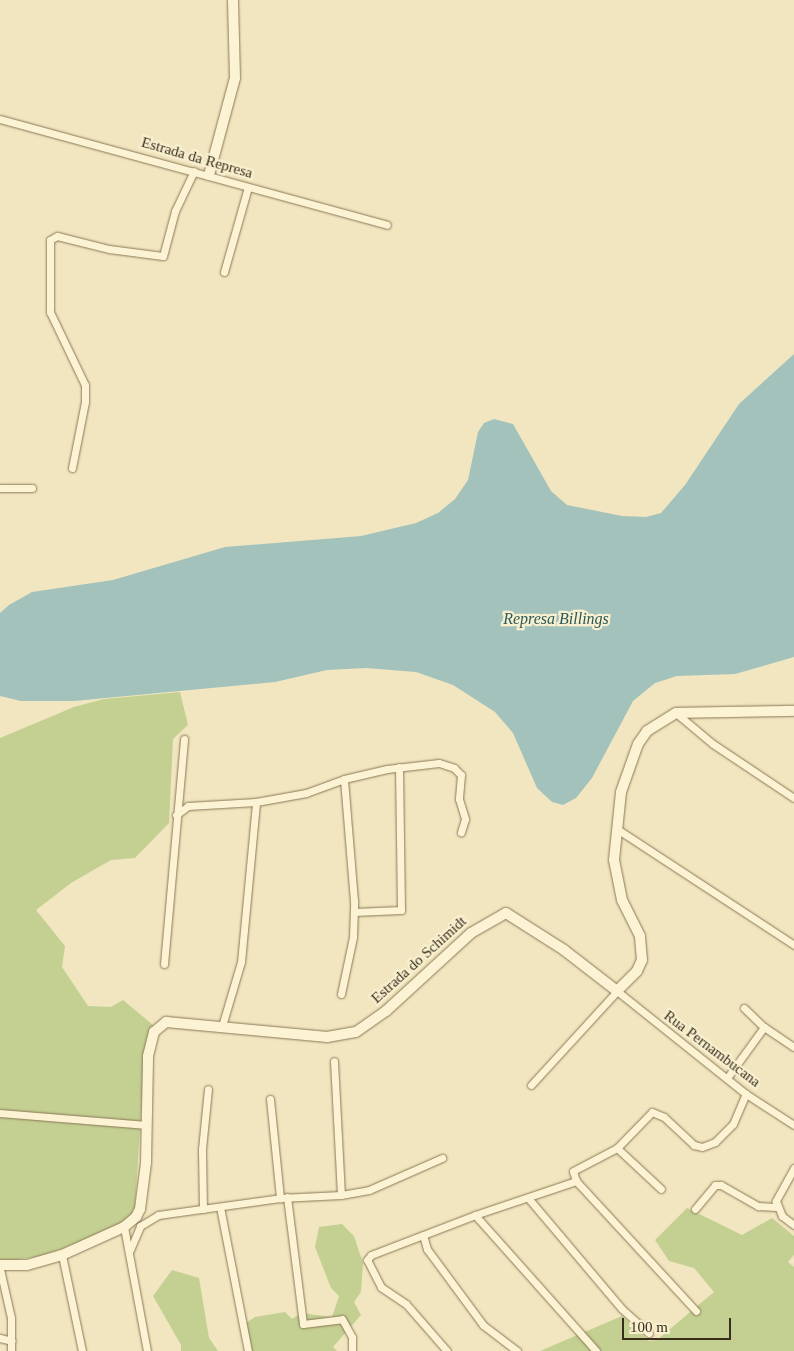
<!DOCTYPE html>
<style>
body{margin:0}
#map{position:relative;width:794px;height:1351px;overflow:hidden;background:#f1e6bf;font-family:Georgia,serif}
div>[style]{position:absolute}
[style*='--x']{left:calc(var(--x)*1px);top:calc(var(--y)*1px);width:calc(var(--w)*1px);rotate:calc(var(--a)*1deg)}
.green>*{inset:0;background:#c3d092}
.water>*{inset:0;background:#a3c2bc}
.roads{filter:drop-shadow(0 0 1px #8b7756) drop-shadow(0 0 1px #8b7756)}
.street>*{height:7px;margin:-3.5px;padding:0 3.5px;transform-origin:3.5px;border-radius:3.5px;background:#fbf3d3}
.secondary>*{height:10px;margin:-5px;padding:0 5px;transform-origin:5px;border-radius:5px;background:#fbf3d3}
span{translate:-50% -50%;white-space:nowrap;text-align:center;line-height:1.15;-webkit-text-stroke:4.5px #f8f0cf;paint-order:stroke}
.street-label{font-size:15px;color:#392d1c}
.water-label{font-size:16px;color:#2a595a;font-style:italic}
.scale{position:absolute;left:622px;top:1318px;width:109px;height:22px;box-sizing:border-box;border:2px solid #392d1c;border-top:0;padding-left:6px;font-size:15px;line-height:18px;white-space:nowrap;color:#392d1c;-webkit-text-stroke:4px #f8f0cf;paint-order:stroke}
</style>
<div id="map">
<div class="green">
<i style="clip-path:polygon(180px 692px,188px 725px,173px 739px,169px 823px,135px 858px,111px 860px,71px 883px,36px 910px,65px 946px,62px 967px,88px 1006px,111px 1007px,123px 1000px,153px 1025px,145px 1050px,135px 1207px,128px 1220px,83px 1241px,42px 1256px,0 1262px,0 738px,74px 707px,104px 699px)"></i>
<i style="clip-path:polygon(687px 1208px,742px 1235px,772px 1218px,794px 1236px,794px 1255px,788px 1262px,794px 1267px,794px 1351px,540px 1351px,622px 1316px,649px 1341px,657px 1340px,714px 1292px,694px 1268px,669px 1261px,655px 1240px)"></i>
<i style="clip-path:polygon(342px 1224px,354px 1236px,363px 1263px,361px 1292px,354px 1302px,361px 1315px,333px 1347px,337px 1351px,250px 1351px,243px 1325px,255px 1317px,285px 1312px,292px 1319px,301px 1313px,332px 1317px,339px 1296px,331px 1288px,315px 1247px,319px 1227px)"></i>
<i style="clip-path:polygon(172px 1270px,199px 1278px,209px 1338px,218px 1351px,181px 1351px,181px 1345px,153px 1296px)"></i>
</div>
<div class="water">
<i style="clip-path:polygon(794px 354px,794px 657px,735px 674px,677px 676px,655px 683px,633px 701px,592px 778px,576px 798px,563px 805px,552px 802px,537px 788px,513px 733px,495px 712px,453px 685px,416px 672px,366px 668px,327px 670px,275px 682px,74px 701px,21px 701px,0 696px,0 613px,9px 605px,32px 592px,113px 580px,225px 547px,361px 536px,416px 523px,438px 513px,455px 499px,468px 480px,478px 432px,484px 423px,494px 419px,513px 424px,551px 491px,567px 505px,622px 516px,646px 517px,661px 513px,685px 485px,739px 404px)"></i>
</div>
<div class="roads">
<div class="street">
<i style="--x:0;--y:119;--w:401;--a:15.3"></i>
<i style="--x:224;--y:272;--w:88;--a:-74.2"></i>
<i style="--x:72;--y:468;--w:67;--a:-78.9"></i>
<i style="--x:85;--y:402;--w:17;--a:-90"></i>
<i style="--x:85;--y:385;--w:81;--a:-115.6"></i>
<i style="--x:50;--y:312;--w:72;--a:-90"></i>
<i style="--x:50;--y:240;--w:8;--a:-30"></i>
<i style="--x:57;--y:236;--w:54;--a:14"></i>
<i style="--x:109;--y:249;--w:54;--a:7.4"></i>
<i style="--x:163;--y:256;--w:47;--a:-75.1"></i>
<i style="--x:175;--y:211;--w:44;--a:-64.6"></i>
<i style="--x:0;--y:488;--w:32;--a:0"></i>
<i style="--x:676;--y:713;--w:48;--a:40"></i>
<i style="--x:713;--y:744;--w:97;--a:33.7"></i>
<i style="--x:176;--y:815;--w:15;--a:-37"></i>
<i style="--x:188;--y:806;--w:68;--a:-3.4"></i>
<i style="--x:256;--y:802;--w:51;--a:-10.2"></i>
<i style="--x:306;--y:793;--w:40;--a:-20.2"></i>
<i style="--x:344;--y:779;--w:44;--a:-13.1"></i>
<i style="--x:387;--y:769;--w:52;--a:-6.6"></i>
<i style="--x:439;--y:763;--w:16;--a:18"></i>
<i style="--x:454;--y:768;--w:10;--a:45"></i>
<i style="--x:461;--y:775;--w:24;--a:95"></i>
<i style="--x:459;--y:799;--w:21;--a:73"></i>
<i style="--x:465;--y:819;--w:14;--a:107"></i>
<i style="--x:617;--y:829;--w:212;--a:33.2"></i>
<i style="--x:354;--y:912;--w:47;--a:-2.4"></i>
<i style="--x:401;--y:910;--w:143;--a:-90.8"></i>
<i style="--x:164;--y:964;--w:226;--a:-84.9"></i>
<i style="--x:341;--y:994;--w:58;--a:-78.1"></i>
<i style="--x:353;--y:937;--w:36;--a:-88"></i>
<i style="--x:354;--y:901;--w:122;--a:-94.7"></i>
<i style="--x:744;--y:1008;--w:28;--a:44"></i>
<i style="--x:764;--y:1027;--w:36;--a:34"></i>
<i style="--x:222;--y:1026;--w:67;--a:-73.5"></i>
<i style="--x:241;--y:962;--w:161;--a:-84.6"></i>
<i style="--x:727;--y:1078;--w:63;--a:-54"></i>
<i style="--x:531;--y:1085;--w:127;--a:-47.5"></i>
<i style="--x:617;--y:991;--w:165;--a:38.6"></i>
<i style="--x:746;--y:1094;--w:57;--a:32.9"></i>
<i style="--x:270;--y:1099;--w:100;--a:84.2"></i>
<i style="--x:0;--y:1113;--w:147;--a:4.7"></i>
<i style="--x:617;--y:1148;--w:60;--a:43"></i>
<i style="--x:794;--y:1168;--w:38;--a:119"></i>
<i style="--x:776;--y:1201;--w:16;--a:68"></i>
<i style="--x:782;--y:1216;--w:15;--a:37"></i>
<i style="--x:341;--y:1195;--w:28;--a:-10"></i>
<i style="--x:369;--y:1190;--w:80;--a:-23.7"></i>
<i style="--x:287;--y:1197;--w:128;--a:82.8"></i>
<i style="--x:303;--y:1324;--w:39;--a:-7"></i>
<i style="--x:342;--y:1319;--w:21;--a:61"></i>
<i style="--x:352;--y:1337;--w:14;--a:90"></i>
<i style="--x:529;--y:1199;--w:144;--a:49.8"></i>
<i style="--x:622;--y:1309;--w:36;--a:42"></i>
<i style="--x:220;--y:1207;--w:147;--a:79"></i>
<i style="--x:203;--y:1209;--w:60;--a:-91"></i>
<i style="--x:202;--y:1149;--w:60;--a:-84.3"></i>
<i style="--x:695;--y:1209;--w:31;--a:-50"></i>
<i style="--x:715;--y:1185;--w:6;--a:0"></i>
<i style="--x:721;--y:1185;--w:43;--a:29.6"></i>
<i style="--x:758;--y:1206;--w:18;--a:3"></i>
<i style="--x:475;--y:1215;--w:182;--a:48.3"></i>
<i style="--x:124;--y:1227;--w:126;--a:79.5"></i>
<i style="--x:423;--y:1235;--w:15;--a:74"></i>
<i style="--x:427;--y:1249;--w:94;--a:53.6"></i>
<i style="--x:483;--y:1325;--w:43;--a:37.4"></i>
<i style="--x:130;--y:1250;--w:26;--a:-67"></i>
<i style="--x:140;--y:1226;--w:21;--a:-31"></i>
<i style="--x:158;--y:1215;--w:123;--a:-7.9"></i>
<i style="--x:280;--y:1198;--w:61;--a:-2.8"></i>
<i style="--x:341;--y:1195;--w:134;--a:-93"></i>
<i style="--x:62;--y:1255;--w:98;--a:78.2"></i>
<i style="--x:0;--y:1269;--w:50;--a:77.3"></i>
<i style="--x:11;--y:1318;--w:33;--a:90"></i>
<i style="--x:696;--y:1311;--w:177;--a:-132.7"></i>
<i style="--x:576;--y:1181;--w:10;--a:-107"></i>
<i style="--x:573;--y:1171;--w:50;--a:-27.6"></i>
<i style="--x:617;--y:1148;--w:50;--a:-45.8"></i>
<i style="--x:652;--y:1112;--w:13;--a:23"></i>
<i style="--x:664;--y:1117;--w:41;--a:43"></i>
<i style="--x:694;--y:1145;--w:8;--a:14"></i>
<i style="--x:702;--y:1147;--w:14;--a:-21"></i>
<i style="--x:715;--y:1142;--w:25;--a:-45"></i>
<i style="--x:733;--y:1124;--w:33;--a:-67"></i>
<i style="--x:0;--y:1338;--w:12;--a:14"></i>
<i style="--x:447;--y:1351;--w:62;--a:-131.1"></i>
<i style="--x:406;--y:1304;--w:30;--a:-146"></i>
<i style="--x:381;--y:1287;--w:30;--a:-117"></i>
<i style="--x:367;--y:1260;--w:6;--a:-51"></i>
<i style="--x:371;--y:1255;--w:111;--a:-21"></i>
<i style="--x:475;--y:1215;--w:107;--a:-18.6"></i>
</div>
<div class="secondary">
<i style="--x:209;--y:175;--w:100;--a:-75"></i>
<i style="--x:235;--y:78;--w:78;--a:-91.5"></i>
<i style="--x:0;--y:1265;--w:27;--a:0"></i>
<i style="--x:27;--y:1265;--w:36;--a:-16"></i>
<i style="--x:62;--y:1255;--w:68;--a:-24.3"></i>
<i style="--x:124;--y:1227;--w:16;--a:-40"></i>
<i style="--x:136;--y:1217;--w:9;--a:-63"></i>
<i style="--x:140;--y:1209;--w:46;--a:-82.6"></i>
<i style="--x:146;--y:1163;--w:107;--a:-88.9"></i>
<i style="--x:148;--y:1056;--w:25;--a:-76"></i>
<i style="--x:154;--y:1032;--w:16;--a:-40"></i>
<i style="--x:166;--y:1022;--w:162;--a:5.3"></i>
<i style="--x:327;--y:1037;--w:29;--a:-10"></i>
<i style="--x:356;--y:1032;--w:37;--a:-35"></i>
<i style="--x:386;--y:1011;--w:115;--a:-42.5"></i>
<i style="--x:471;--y:933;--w:40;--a:-29.7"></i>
<i style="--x:506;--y:913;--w:69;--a:32.5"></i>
<i style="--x:564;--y:950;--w:67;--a:37.7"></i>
<i style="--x:617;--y:991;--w:28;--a:-45"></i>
<i style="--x:637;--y:971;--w:12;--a:-66"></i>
<i style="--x:642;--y:960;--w:24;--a:-95"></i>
<i style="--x:640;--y:936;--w:40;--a:-116.6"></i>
<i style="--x:622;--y:900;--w:41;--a:-101.3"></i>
<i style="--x:614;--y:860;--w:68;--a:-84.1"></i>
<i style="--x:621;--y:792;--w:51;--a:-70.5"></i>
<i style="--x:638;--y:744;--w:16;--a:-55"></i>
<i style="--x:647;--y:731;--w:34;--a:-32"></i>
<i style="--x:676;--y:713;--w:118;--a:-1"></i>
</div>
</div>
<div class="street-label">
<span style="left:197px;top:158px;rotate:16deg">Estrada da Represa</span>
<span style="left:419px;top:960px;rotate:-42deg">Estrada do Schimidt</span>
<span style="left:712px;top:1049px;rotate:37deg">Rua Pernambucana</span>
</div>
<div class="water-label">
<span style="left:556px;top:619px">Represa Billings</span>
</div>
<div class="scale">100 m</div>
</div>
